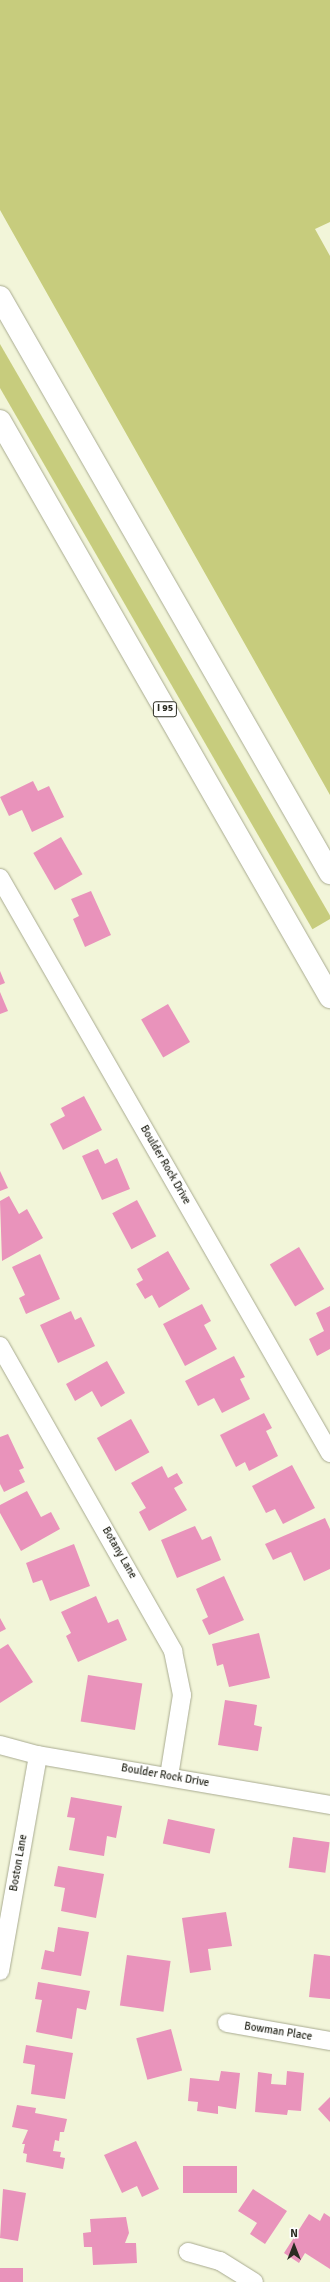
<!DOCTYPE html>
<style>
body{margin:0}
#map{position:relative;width:330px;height:2282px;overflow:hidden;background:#f2f5d9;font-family:Signika,sans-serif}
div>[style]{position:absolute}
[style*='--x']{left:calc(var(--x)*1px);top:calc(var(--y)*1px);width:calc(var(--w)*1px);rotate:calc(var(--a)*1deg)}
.green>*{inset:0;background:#c7cc7d;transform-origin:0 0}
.building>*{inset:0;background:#e993bb;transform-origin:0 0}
.roads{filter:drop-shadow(0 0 1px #a9ab91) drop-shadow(0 0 1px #a9ab91)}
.minor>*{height:18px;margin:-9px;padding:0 9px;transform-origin:9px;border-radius:9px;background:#fff}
.motorway>*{height:22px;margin:-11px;padding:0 11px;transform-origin:11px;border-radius:11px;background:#fff}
span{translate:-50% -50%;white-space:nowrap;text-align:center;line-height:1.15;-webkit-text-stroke:3px #fff;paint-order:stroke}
.shield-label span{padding:1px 3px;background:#fff;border:1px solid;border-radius:3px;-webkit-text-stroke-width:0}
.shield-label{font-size:10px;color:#2b2c22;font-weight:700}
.street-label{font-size:11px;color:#2b2c22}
.north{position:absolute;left:274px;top:2226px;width:40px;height:40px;-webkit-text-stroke:3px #fff;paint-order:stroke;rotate:0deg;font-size:11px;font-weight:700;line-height:16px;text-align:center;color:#2b2c22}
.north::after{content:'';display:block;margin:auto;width:14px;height:18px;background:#2b2c22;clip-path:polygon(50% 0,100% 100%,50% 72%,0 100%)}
</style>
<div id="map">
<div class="green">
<i style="clip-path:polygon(0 0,330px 0,330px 222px,315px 229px,330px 256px,330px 795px,0 210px)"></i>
<i style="left:0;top:344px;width:663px;height:22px;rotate:60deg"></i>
</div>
<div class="building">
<i style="clip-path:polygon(33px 781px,38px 791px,49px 786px,64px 817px,32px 832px,22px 810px,9px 816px,0 797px)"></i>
<i style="left:61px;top:837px;width:43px;height:32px;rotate:60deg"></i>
<i style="clip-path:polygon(91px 891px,111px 935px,85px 947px,73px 919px,79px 916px,71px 899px)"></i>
<i style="clip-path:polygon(0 971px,5px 983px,0 985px)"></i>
<i style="clip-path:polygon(0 992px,8px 1011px,0 1014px)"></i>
<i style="left:168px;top:1004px;width:44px;height:31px;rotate:60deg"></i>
<i style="clip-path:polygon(84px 1096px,102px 1130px,63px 1150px,50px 1124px,65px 1116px,61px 1108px)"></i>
<i style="clip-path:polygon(98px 1149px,105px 1164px,117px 1158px,130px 1189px,102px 1200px,82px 1156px)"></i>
<i style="clip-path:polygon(0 1171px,8px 1188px,0 1191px)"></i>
<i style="clip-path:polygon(9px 1196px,19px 1214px,27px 1209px,43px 1238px,2px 1261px,0 1201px)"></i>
<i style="left:137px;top:1200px;width:41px;height:28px;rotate:62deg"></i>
<i style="left:299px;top:1247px;width:49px;height:34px;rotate:59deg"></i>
<i style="clip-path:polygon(168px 1251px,190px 1289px,159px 1308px,152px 1295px,145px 1299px,136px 1284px,143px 1280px,137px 1269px)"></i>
<i style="clip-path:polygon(40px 1254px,60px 1299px,26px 1314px,19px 1298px,25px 1295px,12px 1267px)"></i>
<i style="clip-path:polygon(202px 1304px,211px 1321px,204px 1325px,217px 1349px,185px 1366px,163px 1324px)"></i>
<i style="clip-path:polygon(330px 1306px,330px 1349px,317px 1356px,309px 1339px,324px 1331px,316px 1313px)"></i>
<i style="clip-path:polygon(71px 1311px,75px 1320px,81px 1317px,95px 1346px,58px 1363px,40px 1325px)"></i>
<i style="clip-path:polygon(234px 1356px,245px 1377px,240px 1379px,250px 1399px,222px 1413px,214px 1398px,198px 1406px,185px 1381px)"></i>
<i style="clip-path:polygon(107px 1361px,125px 1393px,101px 1407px,92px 1391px,75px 1401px,66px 1384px)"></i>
<i style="clip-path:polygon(264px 1413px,272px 1428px,266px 1431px,278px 1456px,249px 1471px,245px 1462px,236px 1467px,220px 1435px)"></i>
<i style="left:131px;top:1419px;width:38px;height:39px;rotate:61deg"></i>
<i style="clip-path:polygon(8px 1434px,24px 1468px,19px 1470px,25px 1482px,4px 1492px,0 1484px,0 1437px)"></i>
<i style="clip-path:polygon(292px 1465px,315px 1508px,283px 1524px,275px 1509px,266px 1513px,252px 1486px)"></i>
<i style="clip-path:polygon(162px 1466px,168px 1478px,177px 1473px,183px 1483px,174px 1488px,187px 1510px,149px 1531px,139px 1512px,146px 1508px,131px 1483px)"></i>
<i style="clip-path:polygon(27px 1491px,41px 1517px,51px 1512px,60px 1529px,21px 1551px,0 1513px,0 1505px)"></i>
<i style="clip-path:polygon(325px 1518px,330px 1529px,330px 1569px,304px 1581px,291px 1552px,273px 1560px,265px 1544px)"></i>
<i style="clip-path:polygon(195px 1526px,202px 1540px,211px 1536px,221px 1560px,177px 1578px,161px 1540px)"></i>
<i style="clip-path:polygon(74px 1544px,90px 1586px,50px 1601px,42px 1580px,33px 1583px,26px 1563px)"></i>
<i style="clip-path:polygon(224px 1576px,244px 1620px,209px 1635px,202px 1620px,208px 1617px,196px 1589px)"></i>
<i style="clip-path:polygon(96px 1596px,108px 1623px,118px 1619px,127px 1640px,78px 1662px,66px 1636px,71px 1633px,61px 1612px)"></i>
<i style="clip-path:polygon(0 1618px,6px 1629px,0 1632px)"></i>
<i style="clip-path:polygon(259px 1633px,270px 1678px,229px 1687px,223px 1664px,217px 1666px,212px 1644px)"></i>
<i style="clip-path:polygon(8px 1644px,33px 1682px,0 1703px,0 1649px)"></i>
<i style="left:88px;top:1675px;width:55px;height:47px;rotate:9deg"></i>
<i style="clip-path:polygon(225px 1700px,257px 1705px,254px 1725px,262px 1727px,258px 1751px,218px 1745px)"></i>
<i style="clip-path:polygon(71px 1797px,122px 1806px,116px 1838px,107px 1836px,104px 1856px,69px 1850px,75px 1818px,67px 1817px)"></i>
<i style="left:168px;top:1819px;width:48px;height:25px;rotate:12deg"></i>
<i style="left:293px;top:1837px;width:37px;height:31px;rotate:8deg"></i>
<i style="clip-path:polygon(58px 1866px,104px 1874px,96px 1918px,61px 1911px,65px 1888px,54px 1886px)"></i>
<i style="clip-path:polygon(226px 1912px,232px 1946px,208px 1949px,211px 1970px,190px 1973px,182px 1918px)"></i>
<i style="clip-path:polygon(58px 1927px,89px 1932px,81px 1976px,41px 1969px,45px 1950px,54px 1952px)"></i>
<i style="clip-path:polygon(314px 1954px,330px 1956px,330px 1999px,309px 1997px)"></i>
<i style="left:127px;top:1955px;width:44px;height:51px;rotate:8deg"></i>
<i style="clip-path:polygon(38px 1982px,90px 1991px,86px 2010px,77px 2008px,72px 2039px,36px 2032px,42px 2000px,35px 1999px)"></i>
<i style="left:171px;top:2029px;width:43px;height:36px;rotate:75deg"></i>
<i style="clip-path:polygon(26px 2045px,73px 2053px,65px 2099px,31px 2094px,35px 2065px,23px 2063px)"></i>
<i style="clip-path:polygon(221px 2071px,240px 2073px,236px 2109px,218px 2106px,218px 2114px,197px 2111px,198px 2102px,188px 2101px,190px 2078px,219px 2081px)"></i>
<i style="clip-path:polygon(287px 2071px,304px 2073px,301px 2111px,288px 2110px,287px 2115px,255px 2112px,258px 2072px,272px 2074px,271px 2084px,286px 2085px)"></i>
<i style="clip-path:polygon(330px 2097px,330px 2122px,318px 2109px)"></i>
<i style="clip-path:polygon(17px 2105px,36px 2108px,35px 2113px,67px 2119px,64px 2132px,60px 2132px,59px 2141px,55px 2140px,53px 2151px,61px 2152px,60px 2157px,65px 2158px,63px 2169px,26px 2162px,27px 2154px,23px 2153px,25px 2144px,22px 2144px,28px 2130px,12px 2127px)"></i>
<i style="clip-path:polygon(136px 2141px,159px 2189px,142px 2197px,137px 2186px,122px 2193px,104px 2155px)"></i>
<i style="left:183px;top:2166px;width:54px;height:27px"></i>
<i style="clip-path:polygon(3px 2189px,26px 2193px,18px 2241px,0 2238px)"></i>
<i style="clip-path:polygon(253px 2189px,287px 2211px,265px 2244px,250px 2234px,257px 2223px,238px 2211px)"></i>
<i style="clip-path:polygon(324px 2213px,330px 2217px,330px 2269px,305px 2253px,299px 2263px,284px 2253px,309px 2214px,320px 2221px)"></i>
<i style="clip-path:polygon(126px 2217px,129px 2233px,125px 2243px,136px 2243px,137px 2263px,93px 2265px,92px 2247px,84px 2247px,83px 2233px,91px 2232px,90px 2219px)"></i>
<i style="left:23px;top:2268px;width:14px;height:23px;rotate:90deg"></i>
</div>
<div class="roads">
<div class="minor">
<i style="--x:0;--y:878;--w:663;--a:60.15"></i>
<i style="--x:0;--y:1346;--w:351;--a:60.4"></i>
<i style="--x:173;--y:1651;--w:45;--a:78.4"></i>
<i style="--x:182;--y:1695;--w:82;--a:99.1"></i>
<i style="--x:0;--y:1745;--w:39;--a:15"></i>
<i style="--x:38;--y:1755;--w:296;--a:9.7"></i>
<i style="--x:0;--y:1971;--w:219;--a:-80"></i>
<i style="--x:227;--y:2023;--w:105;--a:9.9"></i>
<i style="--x:188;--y:2252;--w:33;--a:16"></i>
<i style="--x:220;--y:2261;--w:40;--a:32"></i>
</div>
<div class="motorway">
<i style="--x:0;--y:297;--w:664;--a:60.19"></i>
<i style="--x:0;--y:421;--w:664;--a:60.19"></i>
</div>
</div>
<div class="shield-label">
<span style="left:165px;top:709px">I 95</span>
</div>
<div class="street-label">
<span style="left:165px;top:1165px;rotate:60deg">Boulder Rock Drive</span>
<span style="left:119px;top:1553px;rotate:60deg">Botany Lane</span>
<span style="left:165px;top:1776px;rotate:10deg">Boulder Rock Drive</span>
<span style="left:19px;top:1863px;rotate:-80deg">Boston Lane</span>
<span style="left:278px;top:2032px;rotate:9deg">Bowman Place</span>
</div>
<div class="north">N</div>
</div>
